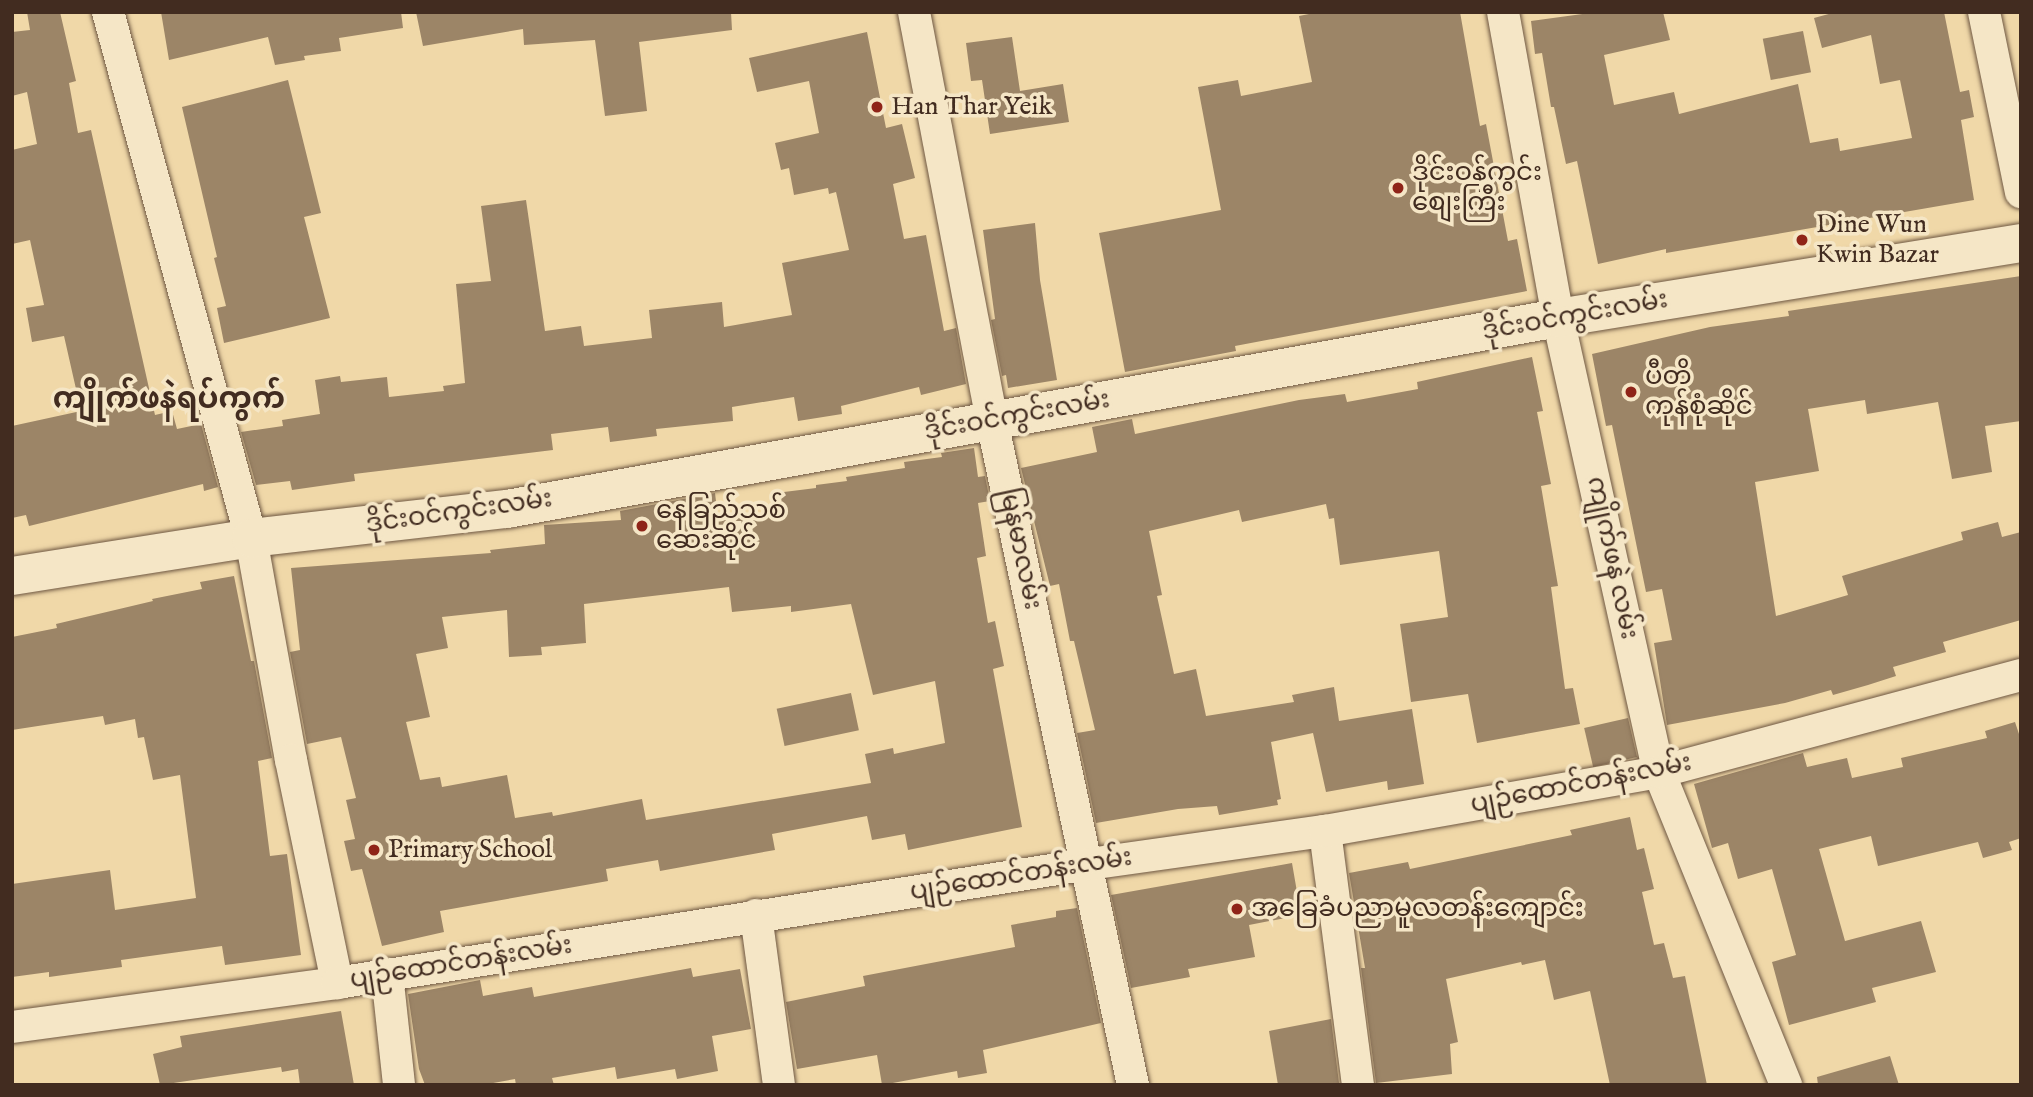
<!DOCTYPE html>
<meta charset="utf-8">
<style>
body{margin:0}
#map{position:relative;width:2033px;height:1097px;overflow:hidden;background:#f0d8a8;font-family:"IM FELL English","Noto Sans Myanmar",serif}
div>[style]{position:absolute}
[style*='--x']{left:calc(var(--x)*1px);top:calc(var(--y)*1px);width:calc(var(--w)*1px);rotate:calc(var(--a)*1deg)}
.building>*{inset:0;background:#9c8567;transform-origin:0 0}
.roads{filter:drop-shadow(0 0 2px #6e5742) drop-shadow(0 0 2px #6e5742)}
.minor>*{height:32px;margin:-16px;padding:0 16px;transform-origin:16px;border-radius:16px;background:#f5e6c6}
.tertiary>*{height:38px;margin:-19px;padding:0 19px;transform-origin:19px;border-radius:19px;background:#f5e6c6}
.dots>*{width:19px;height:19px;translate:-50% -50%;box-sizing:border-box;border:4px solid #f5e6c6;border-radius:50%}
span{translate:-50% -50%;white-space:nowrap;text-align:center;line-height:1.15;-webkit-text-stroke:7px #f5e6c6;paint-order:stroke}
.poi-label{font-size:26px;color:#422c20}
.left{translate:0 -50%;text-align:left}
.street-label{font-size:26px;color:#422c20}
.quarter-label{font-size:30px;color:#422c20;font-weight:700}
.frame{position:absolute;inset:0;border:14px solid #422c20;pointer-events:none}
</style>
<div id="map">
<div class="building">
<i style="clip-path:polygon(27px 12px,60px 12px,76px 81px,69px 83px,78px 133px,91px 130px,155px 415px,172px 411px,177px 429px,201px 424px,218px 487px,204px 491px,203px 484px,29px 526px,26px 515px,12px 518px,12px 426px,81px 411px,64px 336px,32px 342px,26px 308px,44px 305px,30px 240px,12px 244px,12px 150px,37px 144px,27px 92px,12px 96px,12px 32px,30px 30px)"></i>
<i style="clip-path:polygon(161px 12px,401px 12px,403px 28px,339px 38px,341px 51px,304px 56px,305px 60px,275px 65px,268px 37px,169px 60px)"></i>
<i style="clip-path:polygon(416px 12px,731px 12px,732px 30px,639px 42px,647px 111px,605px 116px,595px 40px,524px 45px,523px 29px,423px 46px)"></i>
<i style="clip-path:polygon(1319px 12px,1460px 12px,1480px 126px,1486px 124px,1508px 241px,1517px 239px,1527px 291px,1235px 346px,1236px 351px,1125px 372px,1099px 233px,1221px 210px,1198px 87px,1238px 80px,1241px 96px,1312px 82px,1299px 16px)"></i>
<i style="clip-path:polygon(1597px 12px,1663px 12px,1670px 40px,1604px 55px,1614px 105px,1674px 92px,1679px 114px,1798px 84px,1810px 143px,1838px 138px,1840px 151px,1912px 138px,1900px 80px,1880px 84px,1871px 35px,1822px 48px,1814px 18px,1836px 12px,1944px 12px,1960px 92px,1969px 90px,1974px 117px,1961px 120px,1974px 200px,1666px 253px,1666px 249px,1598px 264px,1577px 161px,1566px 164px,1554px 107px,1551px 107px,1542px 53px,1535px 54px,1531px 21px)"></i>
<i style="left:1803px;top:31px;width:42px;height:41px;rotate:79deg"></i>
<i style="clip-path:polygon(867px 32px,886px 128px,902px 124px,915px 178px,893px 184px,904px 239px,926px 235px,944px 331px,956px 328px,966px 384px,921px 395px,919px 387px,841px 406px,842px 414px,798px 421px,794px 397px,732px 407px,733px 421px,656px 429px,657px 436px,610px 442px,608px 427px,551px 434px,553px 450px,354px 474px,355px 481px,292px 490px,290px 481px,256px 485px,241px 432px,283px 426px,282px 420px,320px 414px,315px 380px,340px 376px,341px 382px,387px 377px,389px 397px,444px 391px,443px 386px,465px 383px,456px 284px,491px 281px,481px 206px,526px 200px,545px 331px,581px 326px,584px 346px,652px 338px,649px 310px,722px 302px,724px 327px,792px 315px,782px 263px,849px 250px,836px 192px,829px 194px,828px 188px,794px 195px,789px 168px,781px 170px,775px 143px,819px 133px,809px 81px,757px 92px,749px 58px)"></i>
<i style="clip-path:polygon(1012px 37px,1020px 91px,1063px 84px,1069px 122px,990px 134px,982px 80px,971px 81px,966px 43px)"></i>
<i style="clip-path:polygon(288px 80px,321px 213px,304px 217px,330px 318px,224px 343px,217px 308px,226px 306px,214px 258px,217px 257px,182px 107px)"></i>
<i style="clip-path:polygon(1035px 223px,1040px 280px,1057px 380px,1008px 388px,1006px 375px,1002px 376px,991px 320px,995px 319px,983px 230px)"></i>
<i style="clip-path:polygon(2021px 276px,2021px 421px,1985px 426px,1992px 472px,1952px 479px,1938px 402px,1867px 414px,1865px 400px,1808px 409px,1819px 471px,1755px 482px,1776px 616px,1848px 595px,1842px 576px,1963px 540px,1961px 532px,1998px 522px,2002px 537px,2021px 532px,2021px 620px,1943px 642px,1946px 652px,1893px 667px,1896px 676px,1868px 685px,1833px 695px,1831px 690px,1785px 703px,1667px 725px,1654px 643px,1672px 640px,1662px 589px,1646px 592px,1612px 425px,1606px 426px,1592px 354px,1710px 327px,1789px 316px,1788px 311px)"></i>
<i style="clip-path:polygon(1532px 357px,1543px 411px,1537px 412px,1551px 484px,1541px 486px,1558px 586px,1551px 587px,1565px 689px,1573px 688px,1580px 724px,1477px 743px,1468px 694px,1411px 702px,1400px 624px,1448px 617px,1439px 551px,1340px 565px,1334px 518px,1329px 519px,1326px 504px,1242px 522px,1239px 510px,1149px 531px,1162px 595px,1157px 596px,1174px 674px,1196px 669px,1206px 716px,1294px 702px,1292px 695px,1334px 687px,1339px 721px,1412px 709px,1424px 784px,1388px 790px,1387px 781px,1326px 792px,1313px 733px,1271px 742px,1281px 799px,1277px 800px,1278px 805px,1219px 815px,1217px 806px,1178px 809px,1096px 823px,1077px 733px,1095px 730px,1074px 641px,1070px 641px,1059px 584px,1050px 586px,1021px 468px,1097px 452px,1092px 427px,1132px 419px,1135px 434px,1299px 400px,1345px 394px,1347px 402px,1418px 389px,1417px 382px)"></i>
<i style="clip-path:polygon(evenodd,974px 448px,978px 477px,985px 476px,990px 501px,978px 503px,986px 556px,977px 558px,988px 623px,995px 621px,1004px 666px,993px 669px,1022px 827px,908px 850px,905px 834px,872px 840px,867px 816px,772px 834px,775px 850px,660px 871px,658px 860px,606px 869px,608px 881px,440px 911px,444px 932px,382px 946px,362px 869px,351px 871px,344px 841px,355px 839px,346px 800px,356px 798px,341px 737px,307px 744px,290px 652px,300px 650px,291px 568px,491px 553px,490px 550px,545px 544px,544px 525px,621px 520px,620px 511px,715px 493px,718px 518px,779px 512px,776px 493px,816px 488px,816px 485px,847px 481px,846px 477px,905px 468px,904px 462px,942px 457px,941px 453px,974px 448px,729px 587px,732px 612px,791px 606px,791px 612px,851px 604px,873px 695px,935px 681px,945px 743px,894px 754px,893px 748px,865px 754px,871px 783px,646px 820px,642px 799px,553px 816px,552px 812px,515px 818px,507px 775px,442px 787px,440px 777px,420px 780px,406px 722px,430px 717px,416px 654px,448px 648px,442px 617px,507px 610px,509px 657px,542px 655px,541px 647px,586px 643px,584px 604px,729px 587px)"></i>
<i style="clip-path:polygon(234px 576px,251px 661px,254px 661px,272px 758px,258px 761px,270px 856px,287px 854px,301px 955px,225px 965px,222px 946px,121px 960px,122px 967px,49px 977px,49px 972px,12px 977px,12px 884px,110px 870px,115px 910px,196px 898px,180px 775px,153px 780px,144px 737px,138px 738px,135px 719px,105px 725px,103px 716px,12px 730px,12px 637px,57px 628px,56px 624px,153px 601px,152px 599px,202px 589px,200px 582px)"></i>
<i style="left:851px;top:693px;width:38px;height:76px;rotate:78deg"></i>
<i style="left:1628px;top:718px;width:40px;height:45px;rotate:77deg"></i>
<i style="clip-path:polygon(2015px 722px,2021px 740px,2021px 838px,2009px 842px,2012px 850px,1983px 858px,1978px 842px,1878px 866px,1871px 836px,1819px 849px,1845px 941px,1921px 921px,1936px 972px,1872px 988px,1876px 1002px,1789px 1025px,1772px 962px,1796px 955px,1772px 869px,1738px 879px,1728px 843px,1712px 848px,1694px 784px,1803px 753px,1807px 767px,1847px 758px,1852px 778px,1903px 767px,1901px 758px,1987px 738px,1985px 731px)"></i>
<i style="clip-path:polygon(1630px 817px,1637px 850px,1644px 848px,1654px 889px,1642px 892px,1654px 945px,1664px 943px,1673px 978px,1685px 976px,1707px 1085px,1610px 1085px,1590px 991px,1554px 1000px,1545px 960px,1522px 965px,1521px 962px,1446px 979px,1458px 1042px,1450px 1044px,1452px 1074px,1376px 1083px,1361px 968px,1365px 968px,1349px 873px,1408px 862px,1410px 869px,1572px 835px,1570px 830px)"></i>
<i style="clip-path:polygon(1292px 863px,1301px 915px,1249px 925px,1255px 957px,1188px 969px,1190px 977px,1131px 988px,1111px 895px)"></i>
<i style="clip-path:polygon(1077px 908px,1101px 1023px,983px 1050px,987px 1073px,958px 1078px,957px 1071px,882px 1085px,877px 1055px,797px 1069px,786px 1002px,865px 986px,863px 976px,1015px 947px,1011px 925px,1056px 917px,1056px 911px)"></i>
<i style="clip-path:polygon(691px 968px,693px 977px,740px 969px,751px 1029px,712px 1036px,718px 1071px,677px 1079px,675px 1069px,617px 1079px,615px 1067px,552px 1078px,554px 1085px,516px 1085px,515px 1079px,482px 1085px,425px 1085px,419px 1069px,408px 994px,480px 980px,483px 996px,532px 987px,534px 997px)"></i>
<i style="clip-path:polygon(341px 1011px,354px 1085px,300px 1085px,298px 1069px,282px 1072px,281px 1067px,160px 1085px,153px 1054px,182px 1047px,180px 1036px)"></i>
<i style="clip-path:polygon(1331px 1019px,1339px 1083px,1278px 1085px,1269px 1031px)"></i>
<i style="clip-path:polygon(1890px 1056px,1899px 1085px,1818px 1085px,1817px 1077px)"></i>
</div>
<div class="roads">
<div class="minor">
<i style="--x:108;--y:12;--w:545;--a:74.79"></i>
<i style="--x:251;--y:538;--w:226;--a:79.8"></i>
<i style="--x:291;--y:760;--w:228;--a:78.3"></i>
<i style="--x:914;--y:12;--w:416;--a:79.2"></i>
<i style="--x:992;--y:421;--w:679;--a:78.01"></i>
<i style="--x:1503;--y:12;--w:311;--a:79.8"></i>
<i style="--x:1558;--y:318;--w:465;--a:77.5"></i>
<i style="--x:1659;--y:772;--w:338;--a:67.9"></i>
<i style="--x:1984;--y:12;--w:184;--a:78.4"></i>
<i style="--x:1325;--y:831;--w:256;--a:82.6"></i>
<i style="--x:756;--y:915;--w:172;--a:82.3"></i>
<i style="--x:387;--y:974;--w:112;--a:83.8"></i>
<i style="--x:12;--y:1027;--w:328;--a:-7.7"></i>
<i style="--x:337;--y:983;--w:761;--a:-8.99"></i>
<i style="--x:1089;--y:864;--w:238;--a:-8"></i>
<i style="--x:1325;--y:831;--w:339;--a:-10"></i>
<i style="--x:1659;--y:772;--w:375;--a:-15"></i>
</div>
<div class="tertiary">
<i style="--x:12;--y:576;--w:242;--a:-9"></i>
<i style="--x:251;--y:538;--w:258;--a:-6.5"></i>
<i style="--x:507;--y:509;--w:1068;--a:-10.3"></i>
<i style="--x:1558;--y:318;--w:469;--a:-9.2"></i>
</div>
</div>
<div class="dots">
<i style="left:877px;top:107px;background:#8f2418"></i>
<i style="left:1398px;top:188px;background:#8f2418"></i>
<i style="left:1802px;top:240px;background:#8f2418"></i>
<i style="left:1631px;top:392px;background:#8f2418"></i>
<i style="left:642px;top:526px;background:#8f2418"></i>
<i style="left:374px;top:850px;background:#8f2418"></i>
<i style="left:1237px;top:909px;background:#8f2418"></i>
</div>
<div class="poi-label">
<span class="left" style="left:891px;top:107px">Han Thar Yeik</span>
<span class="left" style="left:1412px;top:188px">ဒိုင်းဝန်ကွင်း<br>စျေးကြီး</span>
<span class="left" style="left:1816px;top:240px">Dine Wun<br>Kwin Bazar</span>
<span class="left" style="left:1645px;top:392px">ပီတိ<br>ကုန်စုံဆိုင်</span>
<span class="left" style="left:656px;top:526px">နေခြည်သစ်<br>ဆေးဆိုင်</span>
<span class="left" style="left:388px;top:850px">Primary School</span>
<span class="left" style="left:1251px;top:909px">အခြေခံပညာမူလတန်းကျောင်း</span>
</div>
<div class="street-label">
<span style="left:1575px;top:316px;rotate:-10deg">ဒိုင်းဝင်ကွင်းလမ်း</span>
<span style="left:1017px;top:416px;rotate:-10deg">ဒိုင်းဝင်ကွင်းလမ်း</span>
<span style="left:459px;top:512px;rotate:-8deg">ဒိုင်းဝင်ကွင်းလမ်း</span>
<span style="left:1020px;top:549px;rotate:78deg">မြန်မာလမ်း</span>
<span style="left:1612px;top:558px;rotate:78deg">ကျိုက်ဖနဲ လမ်း</span>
<span style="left:1581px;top:784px;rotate:-11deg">ပျဉ်ထောင်တန်းလမ်း</span>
<span style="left:1021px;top:875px;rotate:-9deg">ပျဉ်ထောင်တန်းလမ်း</span>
<span style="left:461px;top:963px;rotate:-9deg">ပျဉ်ထောင်တန်းလမ်း</span>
</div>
<div class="quarter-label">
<span style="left:169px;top:400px">ကျိုက်ဖနဲရပ်ကွက်</span>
</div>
<div class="frame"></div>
</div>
